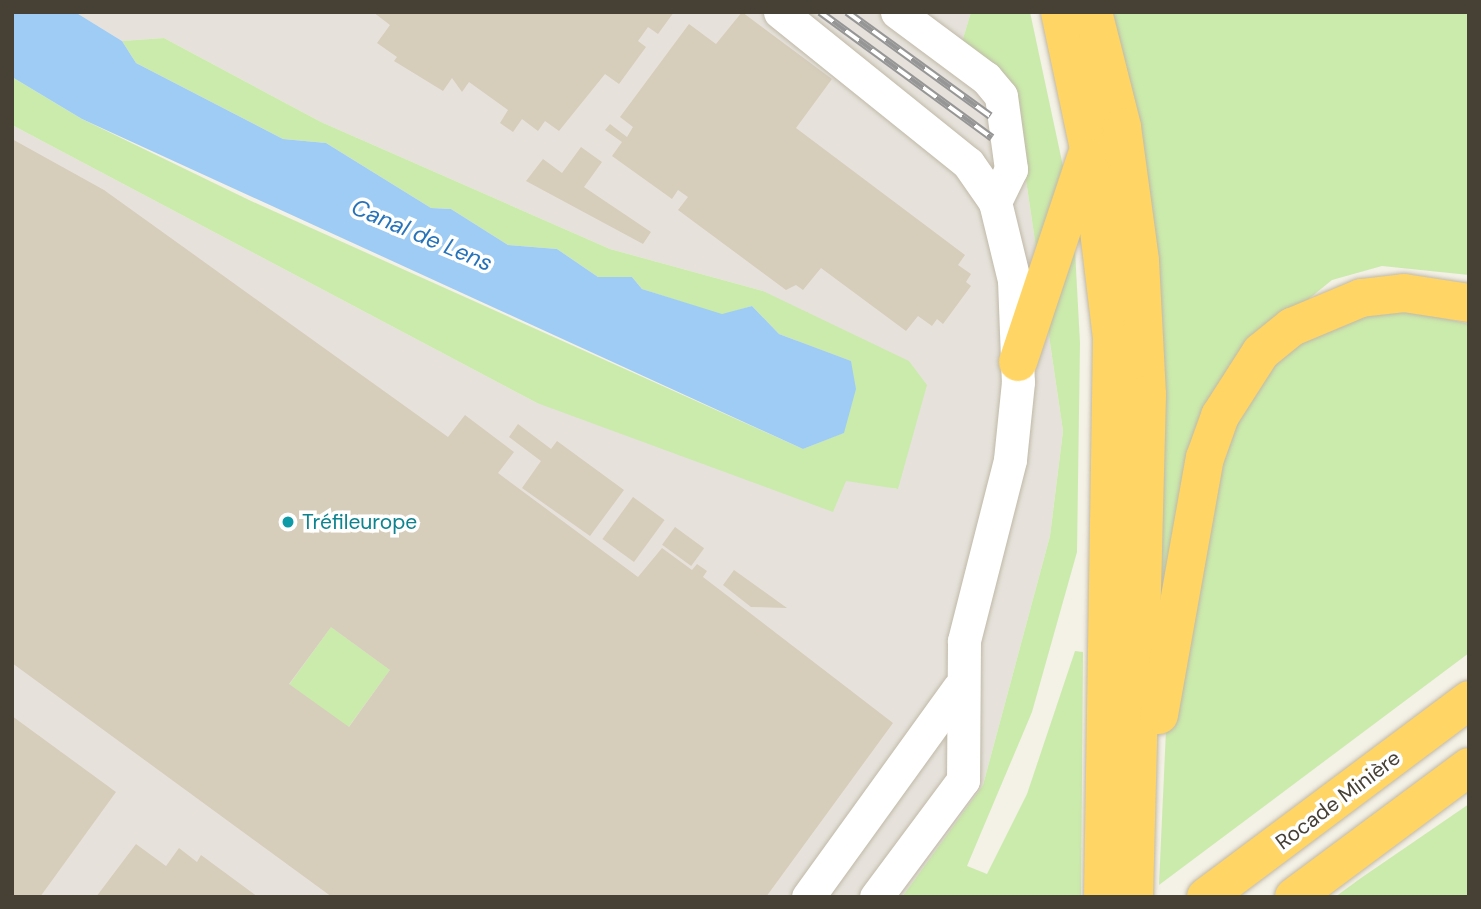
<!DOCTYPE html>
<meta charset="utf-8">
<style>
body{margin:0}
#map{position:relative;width:1481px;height:909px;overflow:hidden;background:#f4f1e6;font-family:"DM Sans",sans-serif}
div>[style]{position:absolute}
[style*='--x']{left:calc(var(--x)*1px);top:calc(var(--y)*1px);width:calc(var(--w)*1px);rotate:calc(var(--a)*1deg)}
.industrial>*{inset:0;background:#e6e2db}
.green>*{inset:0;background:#cbebac;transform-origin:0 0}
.water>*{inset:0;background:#9fccf4}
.building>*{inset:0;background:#d6cdbb;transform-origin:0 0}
.roads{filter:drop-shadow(0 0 2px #c0b9a8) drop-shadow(0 0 2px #c0b9a8)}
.minor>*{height:33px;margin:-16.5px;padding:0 16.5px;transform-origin:16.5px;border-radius:16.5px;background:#fff}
.highway>*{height:38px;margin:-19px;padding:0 19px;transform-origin:19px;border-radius:19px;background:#ffd566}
.rail>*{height:8px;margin-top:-4px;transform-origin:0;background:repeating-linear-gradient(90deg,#fff 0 16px,#969696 0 32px);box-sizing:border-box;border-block:2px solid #969696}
.dots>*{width:19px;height:19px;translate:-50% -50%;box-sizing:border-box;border:4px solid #fff;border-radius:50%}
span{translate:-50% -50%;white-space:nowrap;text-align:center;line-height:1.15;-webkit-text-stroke:7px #fff;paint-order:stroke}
.culture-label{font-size:21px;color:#0d838f}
.left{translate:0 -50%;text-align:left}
.street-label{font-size:21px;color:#474135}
.water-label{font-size:23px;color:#2773ba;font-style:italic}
.frame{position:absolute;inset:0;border:14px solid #474135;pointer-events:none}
</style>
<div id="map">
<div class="industrial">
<i style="clip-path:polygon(75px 12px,971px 12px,962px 42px,1016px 112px,1063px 431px,1050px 536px,983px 785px,902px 897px,12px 897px,12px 125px,537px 403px,897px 489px,763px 291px,610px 249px,321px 122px,164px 38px,122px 41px)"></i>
</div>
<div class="green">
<i style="clip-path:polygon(971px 12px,1030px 12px,1073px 213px,1080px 343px,1077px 552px,1032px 712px,967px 866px,987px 874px,1027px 794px,1075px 651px,1083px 652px,1081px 897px,902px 897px,983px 785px,1050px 536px,1063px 431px,1016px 112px,962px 42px)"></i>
<i style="clip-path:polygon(1103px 12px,1469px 12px,1469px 275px,1382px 266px,1332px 280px,1256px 342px,1159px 612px)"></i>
<i style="clip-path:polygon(164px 38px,321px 122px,610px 249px,763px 291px,909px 361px,927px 385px,898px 489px,846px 481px,833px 512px,537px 403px,12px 125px,12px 77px,82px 119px,249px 200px,803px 449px,843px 433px,851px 361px,779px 334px,752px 306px,722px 315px,642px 289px,632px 277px,598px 277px,557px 249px,508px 245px,451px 209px,431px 208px,326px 143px,283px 139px,136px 63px,122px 41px)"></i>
<i style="clip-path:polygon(1404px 309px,1469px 324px,1469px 653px,1159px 885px,1166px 730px,1222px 457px,1249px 396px,1292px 342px,1348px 315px)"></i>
<i style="left:331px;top:627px;width:73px;height:71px;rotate:36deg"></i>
<i style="clip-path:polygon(1469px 804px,1469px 897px,1335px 897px,1361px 878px)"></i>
</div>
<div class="water">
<i style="clip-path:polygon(12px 12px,75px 12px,122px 41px,136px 63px,283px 139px,326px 143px,431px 208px,451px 209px,508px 245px,557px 249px,598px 277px,632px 277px,642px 289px,722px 314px,752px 306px,779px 334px,851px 361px,856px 389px,844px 433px,803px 449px,82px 119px,12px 77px)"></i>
</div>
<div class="building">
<i style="clip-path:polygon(373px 12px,674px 12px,658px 34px,648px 27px,638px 41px,646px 47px,619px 84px,605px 74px,559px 131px,545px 121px,538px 131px,522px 119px,513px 132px,500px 123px,508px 110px,469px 82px,462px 92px,452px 78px,443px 91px,394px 61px,397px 57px,377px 43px,390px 25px)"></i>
<i style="clip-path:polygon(742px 12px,832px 79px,796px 128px,965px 255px,958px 265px,971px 274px,966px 282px,971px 286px,943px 324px,937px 319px,932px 326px,918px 316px,906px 331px,821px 268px,803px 290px,796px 285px,786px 290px,678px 210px,688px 197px,678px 190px,672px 199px,612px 156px,622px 142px,605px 130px,610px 124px,627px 137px,633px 127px,620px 117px,689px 24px,716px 44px)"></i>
<i style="clip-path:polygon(evenodd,12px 139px,104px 190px,448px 437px,465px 415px,514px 452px,498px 473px,638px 577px,662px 548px,692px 570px,697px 564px,707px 571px,703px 577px,893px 723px,766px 897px,332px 897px,12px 663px,12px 139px,331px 627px,390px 670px,349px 727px,289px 684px,331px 627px)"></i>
<i style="clip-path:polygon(581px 147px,602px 162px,584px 187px,651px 232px,643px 244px,526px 181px,543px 159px,562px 173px)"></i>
<i style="clip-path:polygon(518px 424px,551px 449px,557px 441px,624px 490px,590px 536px,522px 488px,541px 461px,509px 437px)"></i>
<i style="left:633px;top:497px;width:39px;height:52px;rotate:36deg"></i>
<i style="left:675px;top:527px;width:36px;height:22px;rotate:36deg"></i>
<i style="clip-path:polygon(734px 570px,787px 608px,751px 607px,723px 585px)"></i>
<i style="clip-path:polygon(12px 716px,116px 792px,40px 897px,12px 897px)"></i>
<i style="clip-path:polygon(136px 844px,166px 866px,179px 848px,197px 862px,201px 855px,258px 897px,96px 897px)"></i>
</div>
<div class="roads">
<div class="minor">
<i style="--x:780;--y:12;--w:241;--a:38.8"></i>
<i style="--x:968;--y:163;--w:47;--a:55.3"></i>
<i style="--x:995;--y:202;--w:80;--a:76.3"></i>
<i style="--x:1014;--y:280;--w:102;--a:87.8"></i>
<i style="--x:1018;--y:382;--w:78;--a:95.9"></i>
<i style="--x:1010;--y:460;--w:187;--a:104.3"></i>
<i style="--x:964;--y:641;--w:139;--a:90.4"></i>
<i style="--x:963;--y:780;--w:146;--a:126.6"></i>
<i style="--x:897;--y:12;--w:111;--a:36.6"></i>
<i style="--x:986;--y:78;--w:23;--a:50"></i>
<i style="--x:1001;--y:96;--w:74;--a:82.2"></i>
<i style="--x:1011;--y:169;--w:37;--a:116"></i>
<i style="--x:808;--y:897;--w:258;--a:-54.2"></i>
</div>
<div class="highway">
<i style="--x:1060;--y:12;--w:139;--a:78"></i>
<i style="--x:1089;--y:148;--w:190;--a:83.1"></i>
<i style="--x:1112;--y:337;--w:560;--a:90.92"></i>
<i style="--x:1093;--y:12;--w:119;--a:75.8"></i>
<i style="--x:1122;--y:127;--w:135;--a:82.3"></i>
<i style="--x:1140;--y:261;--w:134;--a:87"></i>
<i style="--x:1147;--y:395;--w:502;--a:91.48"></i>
<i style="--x:1018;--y:362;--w:216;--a:-71.6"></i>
<i style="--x:1159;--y:715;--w:261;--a:-79.9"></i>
<i style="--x:1205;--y:458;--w:45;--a:-70.3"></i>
<i style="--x:1220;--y:416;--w:76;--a:-57.4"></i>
<i style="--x:1261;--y:352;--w:40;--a:-39"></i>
<i style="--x:1292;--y:327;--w:75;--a:-22.8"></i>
<i style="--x:1361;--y:298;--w:43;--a:-6.6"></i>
<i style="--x:1404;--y:293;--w:66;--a:8.7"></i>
<i style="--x:1206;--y:897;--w:329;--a:-36.8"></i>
<i style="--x:1294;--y:897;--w:218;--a:-36.6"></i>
</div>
</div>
<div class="rail">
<i style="--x:820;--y:12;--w:213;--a:36.2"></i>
<i style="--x:847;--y:12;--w:177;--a:36"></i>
</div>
<div class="dots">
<i style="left:288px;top:522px;background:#0f9aa8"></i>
</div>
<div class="culture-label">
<span class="left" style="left:302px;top:522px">Tréfileurope</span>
</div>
<div class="street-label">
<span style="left:1338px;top:800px;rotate:-37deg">Rocade Minière</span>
</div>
<div class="water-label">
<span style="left:422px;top:235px;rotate:23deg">Canal de Lens</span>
</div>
<div class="frame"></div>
</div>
